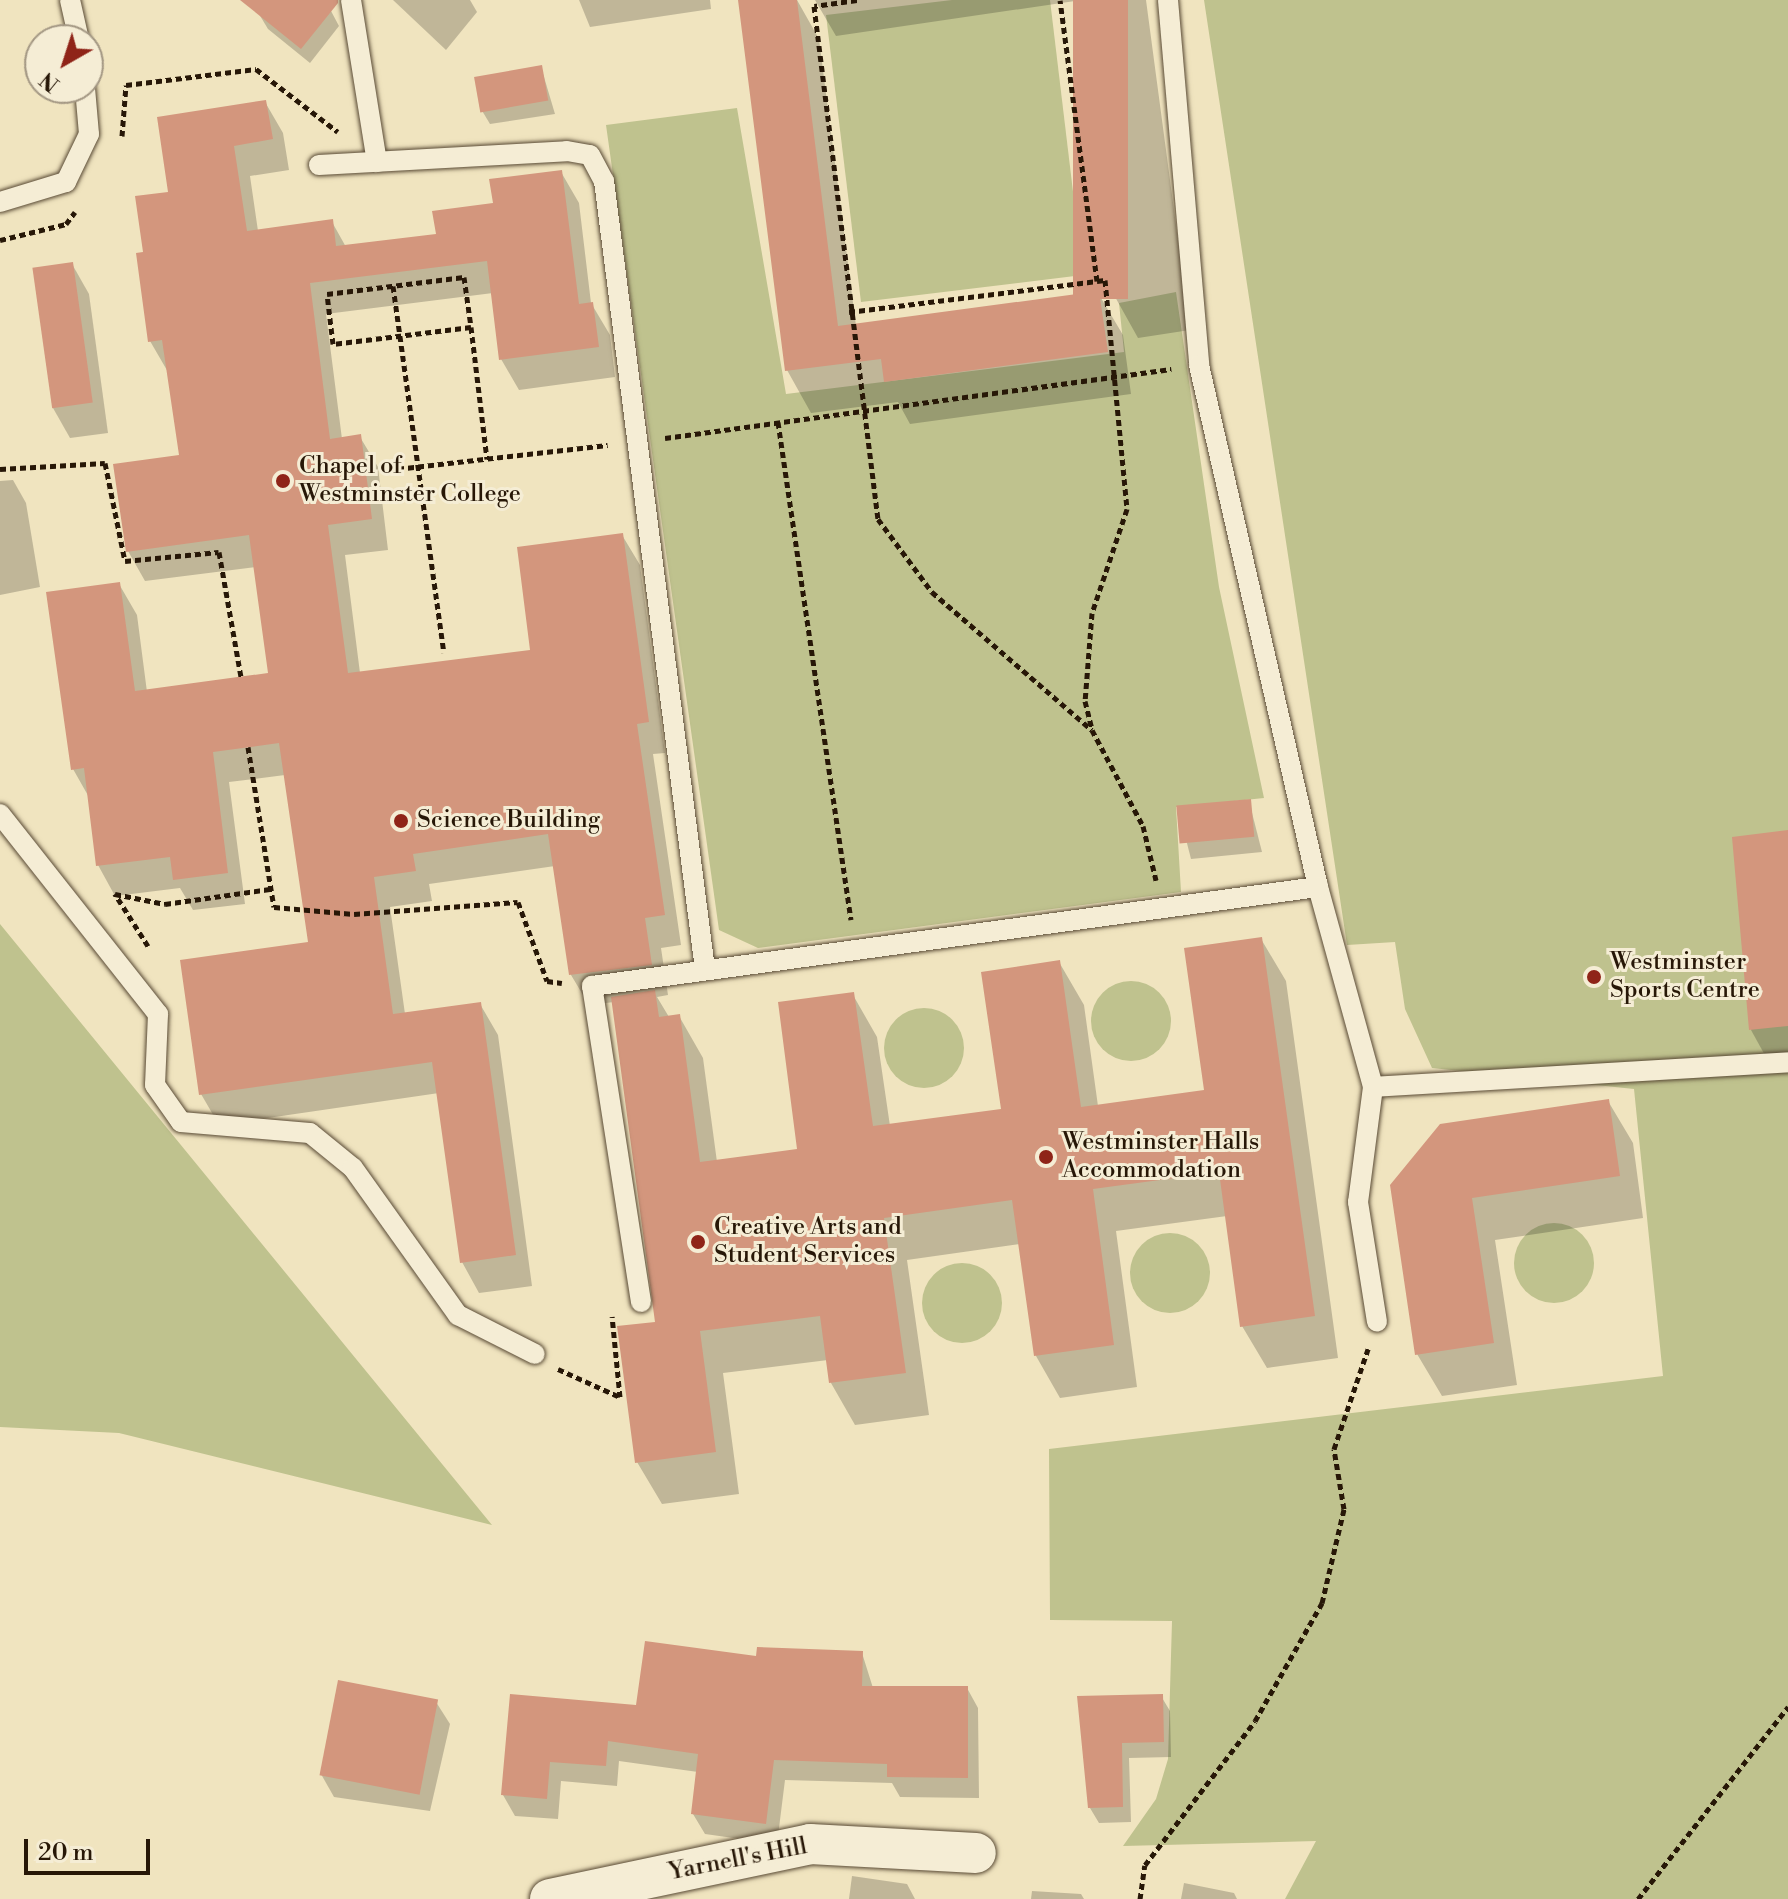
<!DOCTYPE html>
<style>
body{margin:0}
#map{position:relative;width:1788px;height:1899px;overflow:hidden;background:#f0e4bf;font-family:"Libre Bodoni",serif}
div>[style]{position:absolute}
[style*='--x']{left:calc(var(--x)*1px);top:calc(var(--y)*1px);width:calc(var(--w)*1px);rotate:calc(var(--a)*1deg)}
.green>*{inset:0;background:#bfc28e}
.round{border-radius:50%}
.shadow>*{inset:0;background:#0003}
.building>*{inset:0;background:#d3967d;transform-origin:0 0}
.path>*{height:5px;margin-top:-2.5px;transform-origin:0;background:repeating-linear-gradient(90deg,#271707 0 6px,transparent 0 10px)}
.roads{filter:drop-shadow(0 0 2px #594a35) drop-shadow(0 0 2px #594a35)}
.lane>*{height:20px;margin:-10px;padding:0 10px;transform-origin:10px;border-radius:10px;background:#f5edd5}
.street>*{height:40px;margin:-20px;padding:0 20px;transform-origin:20px;border-radius:20px;background:#f5edd5}
.dots>*{width:22px;height:22px;translate:-50% -50%;box-sizing:border-box;border:4px solid #f5edd5;border-radius:50%}
span{translate:-50% -50%;white-space:nowrap;text-align:center;line-height:1.15;-webkit-text-stroke:6px #f5edd5;paint-order:stroke}
.poi-label{font-size:24px;color:#271707}
.left{translate:0 -50%;text-align:left}
.street-label{font-size:24px;color:#271707}
.north{position:absolute;left:24px;top:24px;width:80px;height:80px;box-sizing:border-box;background:#f5edd5;border:2px solid #a39783;border-radius:50%;rotate:219deg;font-size:22px;font-weight:700;line-height:32px;text-align:center;color:#271707}
.north::after{content:'';display:block;margin:auto;width:28px;height:36px;background:#8f2418;clip-path:polygon(50% 0,100% 100%,50% 72%,0 100%)}
.scale{position:absolute;left:24px;top:1839px;width:126px;height:36px;box-sizing:border-box;border:4px solid #271707;border-top:0;padding-left:10px;font-size:24px;line-height:28px;white-space:nowrap;color:#271707;-webkit-text-stroke:6px #f5edd5;paint-order:stroke}
</style>
<div id="map">
<div class="green">
<i style="clip-path:polygon(952px 0,1050px 0,1083px 275px,861px 302px,826px 15px)"></i>
<i style="clip-path:polygon(1204px 0,1788px 0,1788px 1899px,1285px 1899px,1316px 1841px,1123px 1846px,1156px 1799px,1168px 1759px,1172px 1621px,1050px 1620px,1049px 1449px,1663px 1376px,1634px 1089px,1432px 1068px,1405px 1009px,1395px 942px,1347px 945px)"></i>
<i style="clip-path:polygon(737px 108px,786px 394px,1124px 352px,1119px 303px,1176px 292px,1219px 587px,1264px 798px,1176px 807px,1181px 892px,758px 948px,719px 930px,606px 125px)"></i>
<i style="clip-path:polygon(0 924px,492px 1525px,119px 1433px,0 1427px)"></i>
<i class="round" style="left:1091px;top:981px;width:80px;height:80px"></i>
<i class="round" style="left:884px;top:1008px;width:80px;height:80px"></i>
<i class="round" style="left:1514px;top:1223px;width:80px;height:80px"></i>
<i class="round" style="left:1130px;top:1233px;width:80px;height:80px"></i>
<i class="round" style="left:922px;top:1263px;width:80px;height:80px"></i>
</div>
<div class="shadow">
<i style="clip-path:polygon(270px 0,317px 0,331px 11px,339px 26px,310px 63px,268px 29px,259px 14px)"></i>
<i style="clip-path:polygon(393px 0,470px 0,477px 12px,446px 50px)"></i>
<i style="clip-path:polygon(579px 0,710px 0,711px 9px,590px 27px)"></i>
<i style="clip-path:polygon(765px 0,797px 0,819px 39px,856px 326px,1098px 293px,1123px 335px,1131px 394px,910px 424px,898px 402px,811px 413px,787px 370px)"></i>
<i style="clip-path:polygon(815px 0,1146px 0,1190px 330px,1138px 338px,1114px 295px,1075px 1px,836px 36px)"></i>
<i style="clip-path:polygon(541px 67px,555px 114px,490px 124px,481px 109px)"></i>
<i style="clip-path:polygon(265px 102px,283px 133px,289px 170px,250px 176px,258px 231px,332px 222px,346px 247px,438px 235px,561px 172px,579px 203px,591px 303px,610px 335px,615px 377px,519px 390px,501px 359px,493px 293px,326px 314px,342px 439px,360px 437px,378px 467px,388px 550px,345px 555px,360px 673px,532px 651px,622px 535px,640px 565px,665px 753px,653px 754px,681px 945px,661px 948px,668px 995px,657px 997px,669px 1017px,679px 1016px,703px 1058px,717px 1162px,800px 1150px,853px 995px,877px 1037px,890px 1126px,1003px 1111px,1059px 962px,1084px 1005px,1098px 1106px,1206px 1092px,1261px 939px,1286px 981px,1338px 1358px,1267px 1368px,1242px 1326px,1227px 1216px,1116px 1231px,1137px 1387px,1060px 1398px,1036px 1356px,1020px 1244px,907px 1260px,929px 1415px,855px 1425px,831px 1383px,828px 1360px,723px 1373px,739px 1494px,662px 1504px,637px 1462px,658px 1323px,614px 1002px,589px 1005px,571px 975px,555px 866px,429px 884px,432px 901px,390px 907px,405px 1014px,480px 1004px,498px 1035px,532px 1286px,479px 1293px,462px 1262px,439px 1093px,219px 1125px,201px 1094px,310px 943px,285px 775px,229px 782px,245px 904px,193px 910px,180px 888px,115px 896px,98px 865px,90px 799px,73px 769px,119px 584px,137px 615px,147px 692px,271px 675px,256px 567px,145px 581px,128px 551px,181px 457px,168px 372px,150px 341px,146px 254px,170px 194px)"></i>
<i style="clip-path:polygon(72px 264px,89px 294px,108px 433px,70px 438px,53px 408px)"></i>
<i style="clip-path:polygon(13px 480px,26px 503px,40px 587px,0 595px,0 481px)"></i>
<i style="clip-path:polygon(1249px 801px,1262px 852px,1191px 859px,1178px 808px)"></i>
<i style="clip-path:polygon(1788px 833px,1788px 1057px,1767px 1059px,1751px 1030px)"></i>
<i style="clip-path:polygon(1608px 1101px,1633px 1143px,1643px 1218px,1495px 1240px,1517px 1385px,1442px 1396px,1417px 1354px,1441px 1126px)"></i>
<i style="clip-path:polygon(862px 1653px,873px 1688px,967px 1688px,978px 1708px,979px 1798px,900px 1797px,892px 1783px,785px 1780px,777px 1844px,705px 1834px,693px 1814px,698px 1772px,619px 1761px,617px 1786px,561px 1781px,558px 1819px,515px 1816px,503px 1795px,512px 1696px,638px 1708px,758px 1659px)"></i>
<i style="clip-path:polygon(1161px 1696px,1170px 1711px,1171px 1757px,1129px 1758px,1131px 1822px,1099px 1823px,1090px 1808px,1079px 1698px)"></i>
<i style="clip-path:polygon(436px 1702px,450px 1724px,430px 1811px,334px 1797px,321px 1774px)"></i>
<i style="clip-path:polygon(852px 1876px,907px 1884px,915px 1899px,849px 1899px)"></i>
<i style="clip-path:polygon(1184px 1883px,1234px 1893px,1237px 1899px,1181px 1899px)"></i>
<i style="clip-path:polygon(1032px 1891px,1081px 1894px,1084px 1899px,1031px 1899px)"></i>
</div>
<div class="building">
<i style="clip-path:polygon(240px 0,338px 0,338px 3px,301px 49px)"></i>
<i style="clip-path:polygon(738px 0,797px 0,838px 326px,1099px 291px,1108px 352px,884px 382px,881px 359px,785px 371px)"></i>
<i style="left:1073px;top:0;width:55px;height:299px"></i>
<i style="left:542px;top:65px;width:36px;height:69px;rotate:80deg"></i>
<i style="clip-path:polygon(266px 100px,273px 139px,234px 146px,247px 231px,333px 219px,336px 246px,436px 234px,432px 211px,493px 203px,489px 179px,562px 170px,579px 304px,593px 302px,599px 347px,499px 360px,487px 261px,310px 283px,330px 439px,361px 434px,372px 519px,328px 525px,348px 673px,530px 650px,517px 547px,623px 533px,649px 722px,637px 724px,665px 915px,645px 918px,652px 965px,569px 975px,548px 834px,413px 854px,416px 871px,374px 877px,393px 1014px,481px 1002px,516px 1255px,460px 1263px,432px 1062px,199px 1095px,180px 960px,308px 942px,279px 743px,213px 752px,228px 873px,173px 880px,170px 857px,96px 866px,84px 768px,71px 770px,46px 592px,120px 582px,135px 691px,268px 673px,249px 535px,126px 552px,113px 464px,179px 455px,162px 340px,148px 342px,136px 253px,143px 252px,135px 196px,168px 192px,157px 117px)"></i>
<i style="left:73px;top:262px;width:142px;height:41px;rotate:82deg"></i>
<i style="left:1251px;top:799px;width:38px;height:75px;rotate:85deg"></i>
<i style="clip-path:polygon(1788px 830px,1788px 1026px,1749px 1030px,1732px 837px)"></i>
<i style="clip-path:polygon(1262px 937px,1315px 1316px,1240px 1327px,1219px 1172px,1093px 1189px,1114px 1345px,1034px 1356px,1012px 1200px,884px 1218px,906px 1373px,829px 1383px,820px 1316px,700px 1331px,716px 1452px,635px 1463px,617px 1326px,655px 1322px,611px 997px,655px 990px,659px 1017px,680px 1014px,700px 1162px,797px 1149px,778px 1002px,854px 992px,873px 1126px,1001px 1109px,981px 972px,1060px 960px,1081px 1107px,1204px 1090px,1184px 948px)"></i>
<i style="clip-path:polygon(1609px 1099px,1620px 1176px,1472px 1198px,1494px 1343px,1415px 1355px,1390px 1185px,1440px 1124px)"></i>
<i style="clip-path:polygon(645px 1641px,756px 1656px,757px 1647px,863px 1651px,862px 1686px,968px 1686px,968px 1778px,887px 1777px,887px 1764px,774px 1760px,766px 1824px,691px 1814px,698px 1754px,608px 1741px,606px 1766px,550px 1762px,547px 1799px,501px 1795px,510px 1694px,636px 1705px)"></i>
<i style="left:338px;top:1680px;width:102px;height:97px;rotate:11deg"></i>
<i style="clip-path:polygon(1163px 1694px,1164px 1742px,1122px 1743px,1123px 1807px,1088px 1808px,1077px 1696px)"></i>
</div>
<div class="path">
<i style="--x:857;--y:0;--w:43;--a:172.1"></i>
<i style="--x:814;--y:6;--w:517;--a:82.89"></i>
<i style="--x:878;--y:519;--w:91;--a:53.5"></i>
<i style="--x:932;--y:592;--w:211;--a:40.8"></i>
<i style="--x:122;--y:136;--w:51;--a:-85.5"></i>
<i style="--x:126;--y:85;--w:131;--a:-7"></i>
<i style="--x:256;--y:69;--w:103;--a:37.5"></i>
<i style="--x:0;--y:240;--w:68;--a:-13.6"></i>
<i style="--x:66;--y:224;--w:15;--a:-53"></i>
<i style="--x:1097;--y:281;--w:8;--a:-7"></i>
<i style="--x:1105;--y:280;--w:230;--a:84.5"></i>
<i style="--x:1127;--y:509;--w:110;--a:108.6"></i>
<i style="--x:1092;--y:613;--w:88;--a:94.5"></i>
<i style="--x:1085;--y:701;--w:30;--a:76"></i>
<i style="--x:1092;--y:730;--w:109;--a:62"></i>
<i style="--x:1143;--y:826;--w:56;--a:76.5"></i>
<i style="--x:393;--y:286;--w:370;--a:82.1"></i>
<i style="--x:849;--y:312;--w:250;--a:-7.1"></i>
<i style="--x:1097;--y:281;--w:283;--a:-97.5"></i>
<i style="--x:471;--y:327;--w:139;--a:173"></i>
<i style="--x:333;--y:344;--w:50;--a:-96.8"></i>
<i style="--x:327;--y:294;--w:138;--a:-7.1"></i>
<i style="--x:464;--y:277;--w:50;--a:82"></i>
<i style="--x:471;--y:327;--w:133;--a:83.1"></i>
<i style="--x:778;--y:422;--w:503;--a:81.66"></i>
<i style="--x:665;--y:438;--w:511;--a:-7.77"></i>
<i style="--x:0;--y:469;--w:105;--a:-3.3"></i>
<i style="--x:105;--y:463;--w:100;--a:78.5"></i>
<i style="--x:125;--y:561;--w:94;--a:-5.5"></i>
<i style="--x:219;--y:552;--w:127;--a:80"></i>
<i style="--x:388;--y:470;--w:221;--a:-6.5"></i>
<i style="--x:248;--y:747;--w:162;--a:80.8"></i>
<i style="--x:274;--y:907;--w:80;--a:5"></i>
<i style="--x:354;--y:914;--w:164;--a:-4.2"></i>
<i style="--x:518;--y:902;--w:84;--a:69.8"></i>
<i style="--x:547;--y:981;--w:15;--a:8"></i>
<i style="--x:148;--y:946;--w:62;--a:-122.4"></i>
<i style="--x:115;--y:894;--w:51;--a:11.3"></i>
<i style="--x:165;--y:904;--w:106;--a:-8.1"></i>
<i style="--x:558;--y:1369;--w:68;--a:24.3"></i>
<i style="--x:620;--y:1397;--w:81;--a:-95.6"></i>
<i style="--x:1140;--y:1899;--w:34;--a:-82"></i>
<i style="--x:1145;--y:1865;--w:181;--a:-52.6"></i>
<i style="--x:1255;--y:1721;--w:136;--a:-60.4"></i>
<i style="--x:1322;--y:1603;--w:97;--a:-76.8"></i>
<i style="--x:1344;--y:1509;--w:61;--a:-99.5"></i>
<i style="--x:1334;--y:1449;--w:106;--a:-71.2"></i>
<i style="--x:1638;--y:1899;--w:244;--a:-52"></i>
</div>
<div class="roads">
<div class="lane">
<i style="--x:70;--y:0;--w:41;--a:77.3"></i>
<i style="--x:351;--y:0;--w:164;--a:80.9"></i>
<i style="--x:1168;--y:0;--w:366;--a:85.1"></i>
<i style="--x:1199;--y:365;--w:535;--a:77.16"></i>
<i style="--x:1318;--y:887;--w:207;--a:74.6"></i>
<i style="--x:1373;--y:1087;--w:416;--a:-3.4"></i>
<i style="--x:319;--y:165;--w:248;--a:-3.2"></i>
<i style="--x:567;--y:151;--w:23;--a:10"></i>
<i style="--x:590;--y:155;--w:30;--a:62"></i>
<i style="--x:604;--y:181;--w:794;--a:82.7"></i>
<i style="--x:0;--y:202;--w:69;--a:-16.9"></i>
<i style="--x:66;--y:182;--w:53;--a:-64.4"></i>
<i style="--x:89;--y:134;--w:46;--a:-95"></i>
<i style="--x:0;--y:814;--w:255;--a:51.7"></i>
<i style="--x:158;--y:1014;--w:71;--a:92.4"></i>
<i style="--x:155;--y:1085;--w:45;--a:54.9"></i>
<i style="--x:181;--y:1122;--w:129;--a:4.9"></i>
<i style="--x:310;--y:1133;--w:55;--a:39.1"></i>
<i style="--x:353;--y:1168;--w:181;--a:54.5"></i>
<i style="--x:458;--y:1315;--w:86;--a:26.9"></i>
<i style="--x:1373;--y:1087;--w:116;--a:97.4"></i>
<i style="--x:1358;--y:1202;--w:121;--a:81"></i>
<i style="--x:641;--y:1302;--w:320;--a:-98.8"></i>
<i style="--x:592;--y:986;--w:733;--a:-7.77"></i>
</div>
<div class="street">
<i style="--x:550;--y:1899;--w:266;--a:-11.9"></i>
<i style="--x:810;--y:1844;--w:166;--a:3.1"></i>
</div>
</div>
<div class="dots">
<i style="left:283px;top:481px;background:#8f2418"></i>
<i style="left:401px;top:821px;background:#8f2418"></i>
<i style="left:1594px;top:977px;background:#8f2418"></i>
<i style="left:1046px;top:1157px;background:#8f2418"></i>
<i style="left:698px;top:1242px;background:#8f2418"></i>
</div>
<div class="poi-label">
<span class="left" style="left:299px;top:481px">Chapel of<br>Westminster College</span>
<span class="left" style="left:417px;top:821px">Science Building</span>
<span class="left" style="left:1610px;top:977px">Westminster<br>Sports Centre</span>
<span class="left" style="left:1062px;top:1157px">Westminster Halls<br>Accommodation</span>
<span class="left" style="left:714px;top:1242px">Creative Arts and<br>Student Services</span>
</div>
<div class="street-label">
<span style="left:738px;top:1860px;rotate:-11deg">Yarnell's Hill</span>
</div>
<div class="north">N</div>
<div class="scale">20 m</div>
</div>
